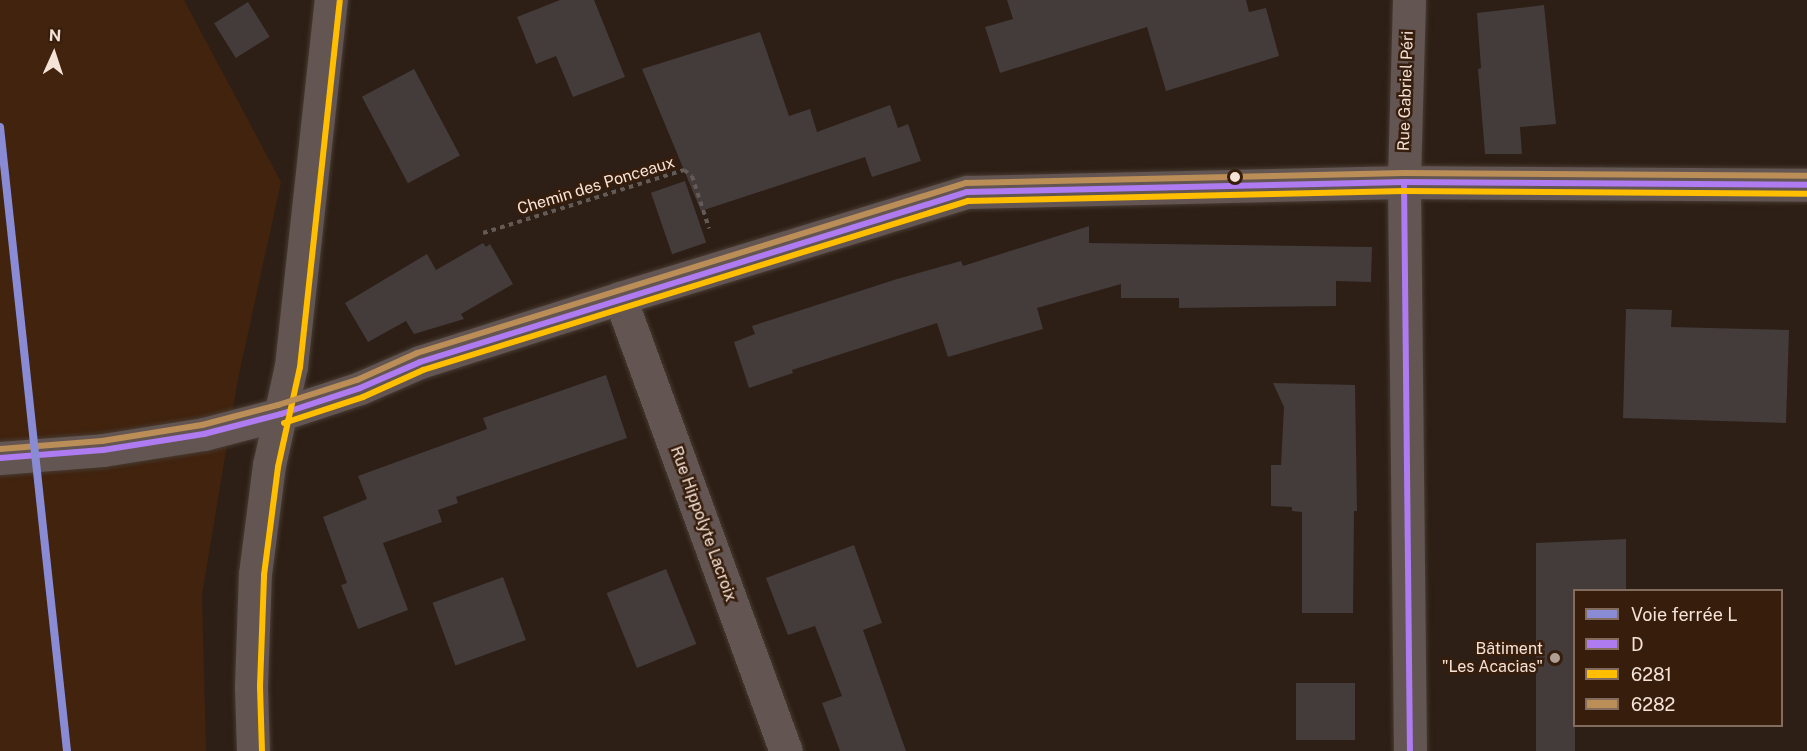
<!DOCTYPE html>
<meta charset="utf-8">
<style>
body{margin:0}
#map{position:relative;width:1807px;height:751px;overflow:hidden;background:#2d1f15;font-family:"Public Sans",sans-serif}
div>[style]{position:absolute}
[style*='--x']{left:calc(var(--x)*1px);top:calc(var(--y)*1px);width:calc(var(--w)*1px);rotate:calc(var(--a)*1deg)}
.built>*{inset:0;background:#41230e}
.building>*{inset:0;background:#443b3b;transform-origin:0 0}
.path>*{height:4px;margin-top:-2px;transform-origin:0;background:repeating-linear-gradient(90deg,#645a56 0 4.5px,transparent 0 9px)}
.roads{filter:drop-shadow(0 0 2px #473b32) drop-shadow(0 0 2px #473b32)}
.minor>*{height:33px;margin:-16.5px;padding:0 16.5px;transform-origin:16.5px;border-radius:16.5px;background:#625552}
.bus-1>*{height:6px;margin:-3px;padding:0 3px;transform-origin:3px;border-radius:3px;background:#ae7bf0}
.bus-2>*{height:6px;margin:-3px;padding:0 3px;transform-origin:3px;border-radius:3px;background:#ffbe00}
.bus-3>*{height:6px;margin:-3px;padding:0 3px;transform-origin:3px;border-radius:3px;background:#bb8d57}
.rail-1>*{height:8px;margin:-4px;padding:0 4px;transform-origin:4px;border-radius:4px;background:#898bd4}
.dots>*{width:16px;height:16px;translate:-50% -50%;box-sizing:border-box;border:3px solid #371d0b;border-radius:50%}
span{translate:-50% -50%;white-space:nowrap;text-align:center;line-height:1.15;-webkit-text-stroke:5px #371d0b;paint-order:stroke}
.street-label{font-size:16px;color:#f5e3d8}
.poi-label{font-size:16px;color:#f5e3d8}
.right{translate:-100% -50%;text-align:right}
.legend{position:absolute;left:1573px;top:589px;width:210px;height:138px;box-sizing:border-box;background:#371d0b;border:2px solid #836c5d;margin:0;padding:8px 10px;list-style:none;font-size:18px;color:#f5e3d8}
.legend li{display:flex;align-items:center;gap:12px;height:30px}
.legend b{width:30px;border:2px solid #836c5d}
.north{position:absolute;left:24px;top:24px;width:60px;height:60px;-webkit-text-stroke:4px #371d0b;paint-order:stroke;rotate:3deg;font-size:16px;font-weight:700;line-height:24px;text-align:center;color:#f5e3d8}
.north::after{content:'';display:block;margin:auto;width:21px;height:27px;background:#f5e3d8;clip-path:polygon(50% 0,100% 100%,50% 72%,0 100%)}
</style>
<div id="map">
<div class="built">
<i style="clip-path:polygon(0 0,184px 0,281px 182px,238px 379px,202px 595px,206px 751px,0 751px)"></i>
</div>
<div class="building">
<i style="clip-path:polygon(560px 0,594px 0,625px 77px,573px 97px,556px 56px,536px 64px,517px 17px)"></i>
<i style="clip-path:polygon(1007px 0,1246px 0,1249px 12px,1266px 8px,1279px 56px,1166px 91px,1147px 27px,1000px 73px,985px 27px,1013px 19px)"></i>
<i style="left:248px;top:2px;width:41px;height:40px;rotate:58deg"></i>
<i style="clip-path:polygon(1544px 5px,1556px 124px,1520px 127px,1522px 154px,1485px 154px,1478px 69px,1481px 68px,1477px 13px)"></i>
<i style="clip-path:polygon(760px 32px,789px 116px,810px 109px,817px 132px,890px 105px,898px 128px,908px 124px,921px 161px,872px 177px,865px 157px,701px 211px,642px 69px)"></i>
<i style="left:414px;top:69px;width:98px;height:59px;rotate:62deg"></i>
<i style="left:685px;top:181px;width:65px;height:36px;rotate:71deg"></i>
<i style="clip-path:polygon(1089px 226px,1089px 243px,1372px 247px,1371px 282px,1336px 281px,1336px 306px,1179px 308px,1179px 298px,1121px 298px,1121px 284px,1037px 308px,1043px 329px,948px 357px,937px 323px,792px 370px,793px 373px,749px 388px,734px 342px,755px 334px,752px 326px,897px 279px,961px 261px,963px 266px)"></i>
<i style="clip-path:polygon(483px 243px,486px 247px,490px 244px,513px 284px,461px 314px,464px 319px,414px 334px,406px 321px,368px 342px,345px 303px,427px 254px,436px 270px)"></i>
<i style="clip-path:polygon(1626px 309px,1672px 310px,1671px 327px,1789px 330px,1786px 423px,1623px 418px)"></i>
<i style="clip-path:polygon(606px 375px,627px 438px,456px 497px,458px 503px,438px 510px,442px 522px,383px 543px,408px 610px,358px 629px,341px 585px,347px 583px,323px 517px,367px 499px,358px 476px,487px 429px,483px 418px)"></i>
<i style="clip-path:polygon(1273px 383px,1355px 385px,1357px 511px,1354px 511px,1353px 613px,1302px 613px,1302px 512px,1292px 511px,1292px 507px,1271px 506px,1271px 465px,1281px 465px,1284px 407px)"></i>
<i style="clip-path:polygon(1626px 539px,1626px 591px,1575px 591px,1575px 751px,1536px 751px,1536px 543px)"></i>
<i style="clip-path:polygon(854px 545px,882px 623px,863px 630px,906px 751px,840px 751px,822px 703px,842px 696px,815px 626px,788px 635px,766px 578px)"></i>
<i style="left:666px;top:569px;width:81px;height:64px;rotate:68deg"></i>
<i style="left:503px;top:577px;width:67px;height:75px;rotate:70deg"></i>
<i style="left:1355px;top:683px;width:57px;height:59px;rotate:90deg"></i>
</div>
<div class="path">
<i style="--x:483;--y:233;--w:211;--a:-17.4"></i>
<i style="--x:684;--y:170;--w:10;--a:37"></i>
<i style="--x:692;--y:176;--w:55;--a:71.9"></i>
</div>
<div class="roads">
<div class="minor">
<i style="--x:1409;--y:0;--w:182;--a:91.6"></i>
<i style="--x:1404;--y:182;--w:569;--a:89.4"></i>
<i style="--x:620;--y:298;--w:482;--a:69.9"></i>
<i style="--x:0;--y:458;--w:103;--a:-4.4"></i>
<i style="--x:103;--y:450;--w:102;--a:-9"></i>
<i style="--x:204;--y:434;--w:80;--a:-14.6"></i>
<i style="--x:281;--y:414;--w:83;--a:-18.2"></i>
<i style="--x:360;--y:388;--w:65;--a:-23.4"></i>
<i style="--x:420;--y:362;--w:210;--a:-17.7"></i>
<i style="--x:620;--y:298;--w:363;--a:-17"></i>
<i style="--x:967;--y:192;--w:437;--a:-1.3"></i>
<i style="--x:1404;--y:182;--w:403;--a:0.4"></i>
<i style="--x:253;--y:751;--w:65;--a:-91.8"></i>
<i style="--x:251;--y:686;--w:112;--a:-88"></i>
<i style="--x:255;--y:574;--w:110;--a:-82.7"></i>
<i style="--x:269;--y:465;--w:101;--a:-77.5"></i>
<i style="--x:291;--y:366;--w:368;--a:-83.8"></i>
</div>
</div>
<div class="bus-1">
<i style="--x:1404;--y:182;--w:569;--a:89.4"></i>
<i style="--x:0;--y:458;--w:103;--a:-4.4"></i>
<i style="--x:103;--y:450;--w:102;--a:-9"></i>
<i style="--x:204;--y:434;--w:80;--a:-14.6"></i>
<i style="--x:281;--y:414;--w:83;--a:-18.2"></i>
<i style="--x:360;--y:388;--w:65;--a:-23.4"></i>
<i style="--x:420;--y:362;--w:573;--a:-17.26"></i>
<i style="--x:967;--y:192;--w:437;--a:-1.3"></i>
<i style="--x:1404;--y:182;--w:403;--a:0.4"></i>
</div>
<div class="bus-2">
<i style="--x:284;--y:423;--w:83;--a:-18.2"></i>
<i style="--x:363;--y:397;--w:66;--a:-24.2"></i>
<i style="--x:423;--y:370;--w:571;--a:-17.23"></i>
<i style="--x:968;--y:201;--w:436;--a:-1.3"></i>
<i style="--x:1404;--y:191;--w:403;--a:0.4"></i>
<i style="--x:262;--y:751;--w:65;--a:-91.8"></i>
<i style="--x:260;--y:686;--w:111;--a:-87.9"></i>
<i style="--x:264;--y:575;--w:109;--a:-82.6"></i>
<i style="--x:278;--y:467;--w:102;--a:-77.6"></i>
<i style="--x:300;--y:367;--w:368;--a:-83.8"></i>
</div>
<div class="bus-3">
<i style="--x:0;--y:449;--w:102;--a:-4.5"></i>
<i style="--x:102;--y:441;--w:101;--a:-9.1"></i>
<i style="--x:202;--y:425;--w:79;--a:-14.7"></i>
<i style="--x:278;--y:405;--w:83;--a:-17.6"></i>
<i style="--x:357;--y:380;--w:66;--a:-24.2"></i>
<i style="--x:417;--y:353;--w:575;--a:-17.21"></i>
<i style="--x:966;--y:183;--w:438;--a:-1.3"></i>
<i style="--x:1404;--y:173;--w:403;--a:0.4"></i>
</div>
<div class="rail-1">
<i style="--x:0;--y:127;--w:628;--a:83.87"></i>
</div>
<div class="dots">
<i style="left:1235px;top:177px;background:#f5e3d8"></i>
<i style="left:1555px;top:658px;background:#af9e94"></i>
</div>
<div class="street-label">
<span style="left:1406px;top:91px;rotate:-88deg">Rue Gabriel Péri</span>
<span style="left:596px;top:186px;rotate:-17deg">Chemin des Ponceaux</span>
<span style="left:703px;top:524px;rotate:70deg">Rue Hippolyte Lacroix</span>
</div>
<div class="poi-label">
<span class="right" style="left:1543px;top:658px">Bâtiment<br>"Les Acacias"</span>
</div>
<ul class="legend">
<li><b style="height:8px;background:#898bd4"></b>Voie ferrée L</li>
<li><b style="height:8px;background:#ae7bf0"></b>D</li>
<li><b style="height:8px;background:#ffbe00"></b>6281</li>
<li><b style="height:8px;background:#bb8d57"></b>6282</li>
</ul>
<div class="north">N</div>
</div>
